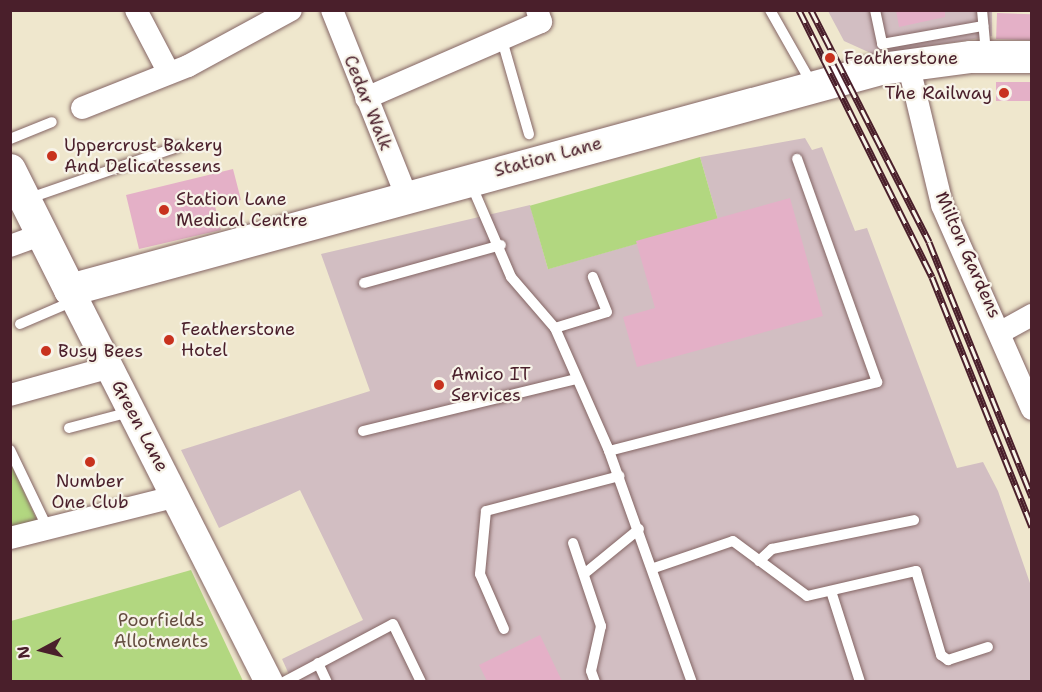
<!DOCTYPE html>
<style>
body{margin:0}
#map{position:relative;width:1042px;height:692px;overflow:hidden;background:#efe7cd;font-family:"Shantell Sans",sans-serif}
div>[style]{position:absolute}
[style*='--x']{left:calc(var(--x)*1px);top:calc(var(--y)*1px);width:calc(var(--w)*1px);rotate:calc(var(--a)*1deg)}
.industrial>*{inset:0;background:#d2bec2}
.green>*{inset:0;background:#b2d780;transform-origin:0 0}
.building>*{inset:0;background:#e4b0c7;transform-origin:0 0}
.roads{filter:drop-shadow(0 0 2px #846564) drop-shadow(0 0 2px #846564)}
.service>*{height:10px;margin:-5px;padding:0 5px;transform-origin:5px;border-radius:5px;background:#fff}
.minor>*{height:22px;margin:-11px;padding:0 11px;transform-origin:11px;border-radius:11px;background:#fff}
.tertiary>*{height:28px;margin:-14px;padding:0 14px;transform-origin:14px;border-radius:14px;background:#fff}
.secondary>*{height:32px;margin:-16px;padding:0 16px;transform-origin:16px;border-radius:16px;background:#fff}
.rail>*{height:7px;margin-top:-3.5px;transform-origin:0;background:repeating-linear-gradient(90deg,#f7f3e8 0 14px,#4a1f2b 0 28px);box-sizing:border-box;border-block:2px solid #4a1f2b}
.dots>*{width:16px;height:16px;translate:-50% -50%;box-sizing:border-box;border:3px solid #f7f3e8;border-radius:50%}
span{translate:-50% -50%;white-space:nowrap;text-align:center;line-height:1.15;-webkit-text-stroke:4.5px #f7f3e8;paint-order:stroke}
.poi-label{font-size:18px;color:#4a1f2b}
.left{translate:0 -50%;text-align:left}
.right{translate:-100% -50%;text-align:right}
.street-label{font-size:18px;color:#4a1f2b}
.park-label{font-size:18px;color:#644d40}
.frame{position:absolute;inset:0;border:12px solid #4a1f2b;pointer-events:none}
.north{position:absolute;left:12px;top:620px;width:60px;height:60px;-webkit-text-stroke:4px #f7f3e8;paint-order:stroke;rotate:263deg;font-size:16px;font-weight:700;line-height:24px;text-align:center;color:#4a1f2b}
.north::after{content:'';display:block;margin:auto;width:21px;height:27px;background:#4a1f2b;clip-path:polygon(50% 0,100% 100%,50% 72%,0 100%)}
</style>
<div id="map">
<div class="industrial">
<i style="clip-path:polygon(828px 11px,992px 11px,992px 36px,875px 55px,844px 41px)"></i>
<i style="clip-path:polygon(805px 138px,812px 150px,822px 147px,855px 231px,867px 228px,957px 468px,983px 462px,998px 491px,1031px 586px,1031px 681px,292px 681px,282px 659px,363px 620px,300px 490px,219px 528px,181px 450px,370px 391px,321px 254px,530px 205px,548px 269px,718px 220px,700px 157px)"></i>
</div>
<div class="green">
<i style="left:700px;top:157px;width:66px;height:177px;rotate:74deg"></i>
<i style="clip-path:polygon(10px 462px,37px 520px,10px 527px)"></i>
<i style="clip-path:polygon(191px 570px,243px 681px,11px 681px,11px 621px)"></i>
</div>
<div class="building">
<i style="clip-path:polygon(896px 10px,945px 10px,945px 17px,899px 27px)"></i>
<i style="left:997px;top:13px;width:35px;height:26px;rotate:2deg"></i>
<i style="left:1032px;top:82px;width:19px;height:36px;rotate:90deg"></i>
<i style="clip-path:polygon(233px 169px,241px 200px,215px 206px,221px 230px,139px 249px,126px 195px)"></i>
<i style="clip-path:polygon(790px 198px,823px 316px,637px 367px,623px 317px,655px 308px,636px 241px)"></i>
<i style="clip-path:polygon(540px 635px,562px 681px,487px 681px,479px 665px)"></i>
</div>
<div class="roads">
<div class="service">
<i style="--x:770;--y:10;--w:85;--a:60.4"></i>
<i style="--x:875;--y:10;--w:35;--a:78"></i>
<i style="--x:882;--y:44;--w:103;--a:-10.1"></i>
<i style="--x:982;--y:10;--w:43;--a:84.7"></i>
<i style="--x:502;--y:40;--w:98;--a:74"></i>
<i style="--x:10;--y:139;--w:45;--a:-22"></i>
<i style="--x:471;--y:184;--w:101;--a:66.7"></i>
<i style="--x:511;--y:277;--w:67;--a:49.2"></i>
<i style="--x:555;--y:328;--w:131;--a:66.2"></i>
<i style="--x:608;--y:448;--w:249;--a:70.3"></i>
<i style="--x:27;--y:199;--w:159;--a:-19.1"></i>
<i style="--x:364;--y:283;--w:142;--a:-15.5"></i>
<i style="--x:20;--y:324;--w:61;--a:-23.2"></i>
<i style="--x:555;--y:328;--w:54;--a:-17.1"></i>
<i style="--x:607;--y:312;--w:38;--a:-112"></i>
<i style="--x:69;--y:428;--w:63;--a:-14.7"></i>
<i style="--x:363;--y:431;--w:219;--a:-13.7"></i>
<i style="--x:10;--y:450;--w:88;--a:64.3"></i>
<i style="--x:609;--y:451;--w:277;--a:-14.4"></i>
<i style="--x:877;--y:382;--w:237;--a:-109.7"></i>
<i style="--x:573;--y:543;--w:88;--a:71.4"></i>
<i style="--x:601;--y:626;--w:46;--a:102.5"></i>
<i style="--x:591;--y:671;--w:12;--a:70"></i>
<i style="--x:759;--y:561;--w:18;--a:-43"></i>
<i style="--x:772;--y:549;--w:145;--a:-11.5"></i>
<i style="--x:654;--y:568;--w:83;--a:-18.9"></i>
<i style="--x:733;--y:541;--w:92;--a:36.6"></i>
<i style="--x:807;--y:596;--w:112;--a:-12.9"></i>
<i style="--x:916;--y:571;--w:88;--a:73.4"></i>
<i style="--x:941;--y:655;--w:9;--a:36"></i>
<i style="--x:948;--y:660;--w:42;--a:-18"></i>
<i style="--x:584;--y:574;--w:71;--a:-39.3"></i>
<i style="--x:831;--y:591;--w:96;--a:72.3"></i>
<i style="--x:504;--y:629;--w:60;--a:-113.6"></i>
<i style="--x:480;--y:574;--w:63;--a:-84.6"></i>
<i style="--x:486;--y:511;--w:138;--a:-14.7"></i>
<i style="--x:318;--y:663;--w:21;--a:65"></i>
<i style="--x:284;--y:682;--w:123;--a:-28"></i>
<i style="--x:393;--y:624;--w:64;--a:64.2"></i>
</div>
<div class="minor">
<i style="--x:136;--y:10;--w:71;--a:62.4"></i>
<i style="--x:332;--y:10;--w:199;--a:68.2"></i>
<i style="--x:908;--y:63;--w:146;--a:76.5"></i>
<i style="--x:942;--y:205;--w:223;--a:66.2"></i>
<i style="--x:366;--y:98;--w:191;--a:-23.5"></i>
<i style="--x:541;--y:22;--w:13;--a:-108"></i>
<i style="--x:82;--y:108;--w:114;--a:-21.6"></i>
<i style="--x:188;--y:66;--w:117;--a:-28.5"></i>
<i style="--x:10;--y:246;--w:35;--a:-20"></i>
<i style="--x:1001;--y:332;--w:35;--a:-29"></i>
<i style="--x:10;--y:395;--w:104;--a:-15.6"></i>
<i style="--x:10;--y:538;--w:172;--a:-14.1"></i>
</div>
<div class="tertiary">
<i style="--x:70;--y:290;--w:440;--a:63.1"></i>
</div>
<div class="secondary">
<i style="--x:10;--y:170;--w:134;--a:63.4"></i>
<i style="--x:70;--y:290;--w:841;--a:-15.24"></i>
<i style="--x:881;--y:69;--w:91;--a:-7.6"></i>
<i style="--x:971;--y:57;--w:61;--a:0"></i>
</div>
</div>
<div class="rail">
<i style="--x:799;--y:10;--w:298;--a:63.5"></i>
<i style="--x:932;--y:277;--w:269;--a:68.2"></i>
<i style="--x:811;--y:10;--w:260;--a:63"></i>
<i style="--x:929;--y:242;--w:275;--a:68"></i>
</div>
<div class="dots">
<i style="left:830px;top:58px;background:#c8321e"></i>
<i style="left:1004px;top:93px;background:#c8321e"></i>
<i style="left:52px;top:156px;background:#c8321e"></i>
<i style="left:164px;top:210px;background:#c8321e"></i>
<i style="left:169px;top:340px;background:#c8321e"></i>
<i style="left:46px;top:351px;background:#c8321e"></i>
<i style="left:439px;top:385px;background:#c8321e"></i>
<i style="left:90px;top:462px;background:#c8321e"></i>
</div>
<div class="poi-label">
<span class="left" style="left:844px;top:58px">Featherstone</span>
<span class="right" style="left:992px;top:93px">The Railway</span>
<span class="left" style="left:64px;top:156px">Uppercrust Bakery<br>And Delicatessens</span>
<span class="left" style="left:176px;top:210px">Station Lane<br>Medical Centre</span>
<span class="left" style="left:181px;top:340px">Featherstone<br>Hotel</span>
<span class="left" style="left:58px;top:351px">Busy Bees</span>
<span class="left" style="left:451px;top:385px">Amico IT<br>Services</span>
<span style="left:90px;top:492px">Number<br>One Club</span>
</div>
<div class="street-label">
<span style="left:368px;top:103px;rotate:68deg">Cedar Walk</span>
<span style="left:548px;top:157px;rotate:-15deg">Station Lane</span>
<span style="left:968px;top:255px;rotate:66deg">Milton Gardens</span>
<span style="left:140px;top:426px;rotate:62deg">Green Lane</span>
</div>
<div class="park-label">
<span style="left:161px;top:631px">Poorfields<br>Allotments</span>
</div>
<div class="frame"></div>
<div class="north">N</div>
</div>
